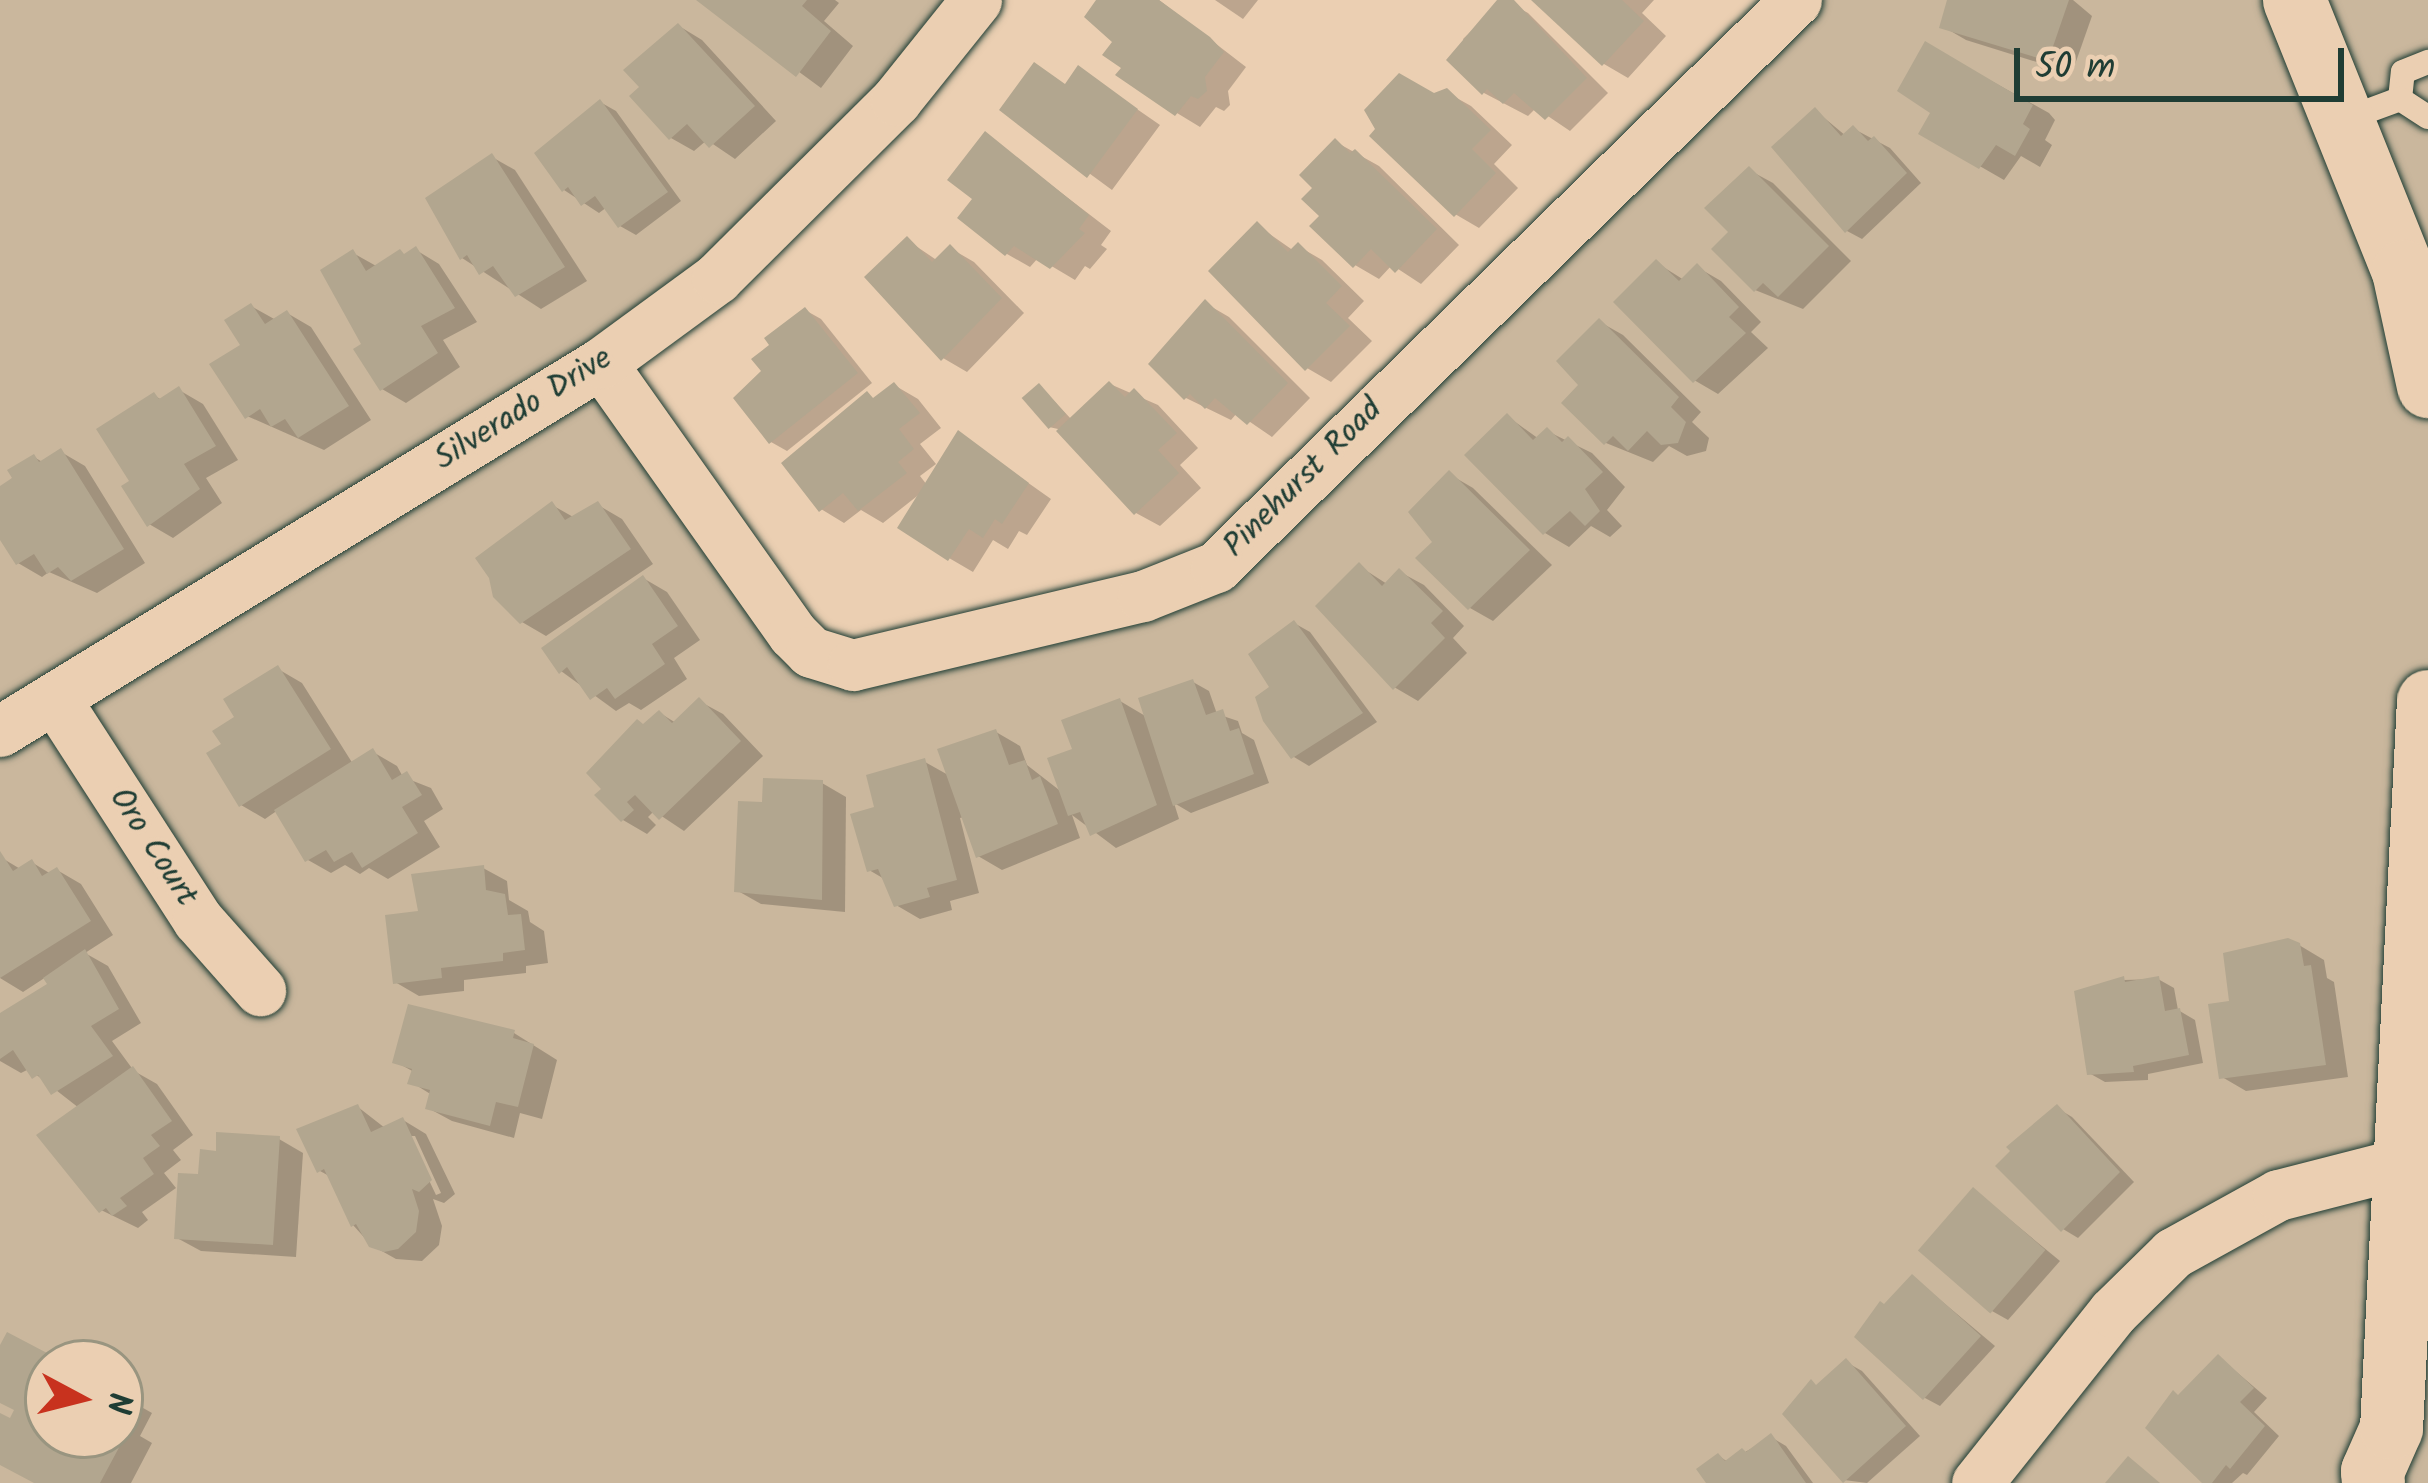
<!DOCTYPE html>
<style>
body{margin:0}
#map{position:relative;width:2428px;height:1483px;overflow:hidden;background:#ebcfb2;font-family:Kalam,sans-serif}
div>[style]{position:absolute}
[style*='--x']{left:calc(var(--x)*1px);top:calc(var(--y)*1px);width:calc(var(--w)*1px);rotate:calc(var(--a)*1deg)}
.green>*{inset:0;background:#cab79d}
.shadow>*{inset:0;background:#0003}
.building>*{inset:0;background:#b2a68f;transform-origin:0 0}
.roads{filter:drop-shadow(0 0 3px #1f3d34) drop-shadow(0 0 3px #1f3d34)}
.service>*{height:24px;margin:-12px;padding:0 12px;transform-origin:12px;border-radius:12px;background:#ebcfb2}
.minor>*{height:51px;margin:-25.5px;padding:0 25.5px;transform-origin:25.5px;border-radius:25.5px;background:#ebcfb2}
.tertiary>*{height:63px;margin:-31.5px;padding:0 31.5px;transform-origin:31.5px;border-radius:31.5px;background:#ebcfb2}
span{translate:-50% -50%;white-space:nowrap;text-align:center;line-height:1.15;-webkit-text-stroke:9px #ebcfb2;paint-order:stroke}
.street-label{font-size:33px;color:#1f3d34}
.north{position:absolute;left:24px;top:1339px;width:120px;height:120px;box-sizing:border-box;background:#ebcfb2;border:3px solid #999580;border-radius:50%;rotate:97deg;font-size:33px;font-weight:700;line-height:48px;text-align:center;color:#1f3d34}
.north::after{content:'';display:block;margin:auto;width:42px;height:54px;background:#c8321e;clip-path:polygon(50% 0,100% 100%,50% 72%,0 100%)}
.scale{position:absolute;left:2014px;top:48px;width:330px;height:54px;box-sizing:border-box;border:6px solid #1f3d34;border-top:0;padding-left:15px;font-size:36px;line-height:42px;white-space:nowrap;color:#1f3d34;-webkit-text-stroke:9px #ebcfb2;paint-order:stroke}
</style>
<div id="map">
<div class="green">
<i style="clip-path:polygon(evenodd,0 0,972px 0,618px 350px,828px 658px,1146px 605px,1787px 0,2428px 0,2428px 1483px,0 1483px,0 0,48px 1363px,120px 1363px,120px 1435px,48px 1435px,48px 1363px)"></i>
</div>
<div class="shadow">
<i style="clip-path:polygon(701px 0,835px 0,839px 3px,824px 21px,853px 46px,821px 88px)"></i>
<i style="clip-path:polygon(1100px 0,1159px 0,1246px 67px,1228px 91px,1230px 105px,1224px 111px,1216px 107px,1200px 127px,1177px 113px,1125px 68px)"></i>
<i style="clip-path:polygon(1215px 0,1258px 0,1243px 19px)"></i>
<i style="clip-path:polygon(1504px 0,1528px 13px,1608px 93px,1570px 131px,1536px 108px,1528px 116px,1484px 93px,1463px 39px)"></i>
<i style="clip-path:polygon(1535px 0,1654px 0,1642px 13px,1666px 36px,1628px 78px,1604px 64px)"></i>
<i style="clip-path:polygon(1950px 0,2073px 0,2092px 16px,2072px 73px,1966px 40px,1942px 26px)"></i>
<i style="clip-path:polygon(679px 26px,702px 40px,776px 121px,735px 159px,707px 140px,694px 151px,671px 138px,643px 87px)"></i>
<i style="clip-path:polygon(1927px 45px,2049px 113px,2055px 120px,2045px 140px,2052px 145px,2040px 167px,2021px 156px,2004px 180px,1922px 133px,1934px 112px)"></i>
<i style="clip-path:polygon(1079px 69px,1160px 125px,1112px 190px,1003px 110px,1068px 86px)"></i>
<i style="clip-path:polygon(1446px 92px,1471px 106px,1512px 145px,1494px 164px,1518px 188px,1479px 228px,1455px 214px,1433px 96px)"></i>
<i style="clip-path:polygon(600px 102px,616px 111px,681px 201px,636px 235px,620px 226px,607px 207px,599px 213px,564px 190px)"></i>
<i style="clip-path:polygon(1816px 111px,1846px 136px,1854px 129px,1890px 148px,1921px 183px,1862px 239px,1847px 231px)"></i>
<i style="clip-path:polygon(986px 135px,1111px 231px,1101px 245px,1107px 249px,1090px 269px,1085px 266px,1075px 280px,1038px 258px,1030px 267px,1007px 254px,976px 199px)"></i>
<i style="clip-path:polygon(1336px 142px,1379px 166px,1459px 245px,1421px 284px,1392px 265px,1379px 279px,1355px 265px,1323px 215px,1317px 188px)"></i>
<i style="clip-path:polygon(492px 157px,515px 170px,587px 281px,541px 309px,462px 258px)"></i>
<i style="clip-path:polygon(1749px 170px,1773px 183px,1851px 261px,1803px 309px,1755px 290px,1732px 232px)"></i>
<i style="clip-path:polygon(1257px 225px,1294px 251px,1298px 246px,1322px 260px,1364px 301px,1348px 318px,1372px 341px,1331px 382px,1307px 368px)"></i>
<i style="clip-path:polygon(907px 240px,938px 261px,950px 248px,974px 262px,1024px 313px,967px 372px,943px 358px)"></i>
<i style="clip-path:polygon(416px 250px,439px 264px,477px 322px,443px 340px,460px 367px,406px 403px,382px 389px,365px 344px,353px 253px,378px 267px)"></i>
<i style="clip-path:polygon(1657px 263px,1684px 280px,1697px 267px,1721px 281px,1761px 322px,1751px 332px,1768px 348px,1718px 394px,1694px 380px)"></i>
<i style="clip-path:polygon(1205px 303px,1229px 317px,1310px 398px,1272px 437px,1237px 413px,1231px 420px,1186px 398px,1152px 364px)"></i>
<i style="clip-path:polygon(251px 306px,276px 320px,287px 313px,311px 327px,371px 420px,324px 450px,247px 416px,244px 346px)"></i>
<i style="clip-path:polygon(805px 310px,821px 319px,872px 383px,787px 451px,771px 442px,765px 371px)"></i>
<i style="clip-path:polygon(1600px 322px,1623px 335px,1701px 412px,1692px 422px,1709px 438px,1706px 451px,1687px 456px,1669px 446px,1653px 462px,1606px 443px,1583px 385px)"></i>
<i style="clip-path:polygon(1110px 384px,1158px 405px,1198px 448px,1180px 465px,1201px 488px,1160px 526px,1136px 513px,1058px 429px,1049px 427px,1040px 386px,1072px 420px)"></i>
<i style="clip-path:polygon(894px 385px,918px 399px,941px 428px,920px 444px,936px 464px,920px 476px,927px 485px,959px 434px,1051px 499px,1027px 535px,1019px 531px,1008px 549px,993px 540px,973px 572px,949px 558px,921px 493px,883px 523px,861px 510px,844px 523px,821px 509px,876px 400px)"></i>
<i style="clip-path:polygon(179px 390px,203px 404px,238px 460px,206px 478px,222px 503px,173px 538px,149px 524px,133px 482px,155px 396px,162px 400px)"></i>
<i style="clip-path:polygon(1507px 416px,1539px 439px,1547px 431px,1592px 453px,1625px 487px,1607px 510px,1622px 526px,1610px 537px,1591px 526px,1569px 547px,1545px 533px)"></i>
<i style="clip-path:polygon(61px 452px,85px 466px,145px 563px,97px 593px,49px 572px,42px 577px,18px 563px,0 534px,0 490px,34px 457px,44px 463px)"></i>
<i style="clip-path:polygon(1449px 474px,1473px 488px,1552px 565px,1493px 621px,1470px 608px,1436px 542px)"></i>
<i style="clip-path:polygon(552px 505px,575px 518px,598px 505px,622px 519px,653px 564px,546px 636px,522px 622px)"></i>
<i style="clip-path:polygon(1359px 566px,1387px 584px,1400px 572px,1424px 585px,1464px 626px,1453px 638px,1467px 653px,1418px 701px,1394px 687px)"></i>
<i style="clip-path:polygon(643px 578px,667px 592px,700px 640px,674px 658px,687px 679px,641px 710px,629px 703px,616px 711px,561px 671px)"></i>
<i style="clip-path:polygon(1294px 623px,1310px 632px,1377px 722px,1309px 766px,1294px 757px,1273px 688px)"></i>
<i style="clip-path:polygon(278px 669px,302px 683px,353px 764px,373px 752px,397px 766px,403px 777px,431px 788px,443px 809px,424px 821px,440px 847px,388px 879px,369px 868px,360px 874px,345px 865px,331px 873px,308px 860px,278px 810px,265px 819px,241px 805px,225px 745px,238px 718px)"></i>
<i style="clip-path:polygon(1193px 682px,1209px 691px,1217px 714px,1238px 721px,1242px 733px,1254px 740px,1269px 783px,1191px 813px,1174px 803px,1179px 819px,1116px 848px,1072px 815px,1080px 838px,1002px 870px,978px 856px,964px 817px,960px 818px,979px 893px,950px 901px,952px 910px,920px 919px,896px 905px,886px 880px,869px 870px,878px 809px,925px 762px,950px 776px,996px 732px,1020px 746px,1027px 765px,1063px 793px,1075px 751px,1120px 701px,1147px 717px)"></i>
<i style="clip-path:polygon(699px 701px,723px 714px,763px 756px,684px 831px,654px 811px,648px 817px,656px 825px,647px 834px,623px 820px,605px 789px,660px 713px,676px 723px)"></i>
<i style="clip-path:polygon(822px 783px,846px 797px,845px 912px,761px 904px,738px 891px,765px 806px)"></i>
<i style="clip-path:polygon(2px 858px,22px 870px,33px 863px,51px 874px,57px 870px,81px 884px,113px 935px,85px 953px,108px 966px,141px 1023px,112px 1041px,134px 1071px,157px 1084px,193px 1135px,173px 1150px,181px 1160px,164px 1173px,176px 1188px,142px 1212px,148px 1220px,138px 1228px,101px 1210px,79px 1108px,29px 1069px,21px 1073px,0 1061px,0 1020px,51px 985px,46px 977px,23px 992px,0 978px)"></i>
<i style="clip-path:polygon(483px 868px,507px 881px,509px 900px,528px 911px,530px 922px,544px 931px,548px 963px,526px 966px,526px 973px,464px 980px,464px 991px,419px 996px,395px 982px,422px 913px)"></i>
<i style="clip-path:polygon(2299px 945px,2324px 960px,2327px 978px,2334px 982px,2348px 1077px,2246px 1091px,2222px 1077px,2233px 1004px)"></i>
<i style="clip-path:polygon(2158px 979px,2174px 988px,2178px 1010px,2195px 1020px,2203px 1063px,2148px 1074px,2148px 1080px,2105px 1082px,2089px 1073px,2124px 980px)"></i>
<i style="clip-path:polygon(514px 1033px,557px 1060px,542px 1119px,520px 1113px,514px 1138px,452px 1121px,428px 1108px,432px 1095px,411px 1082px,414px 1072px,396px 1062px)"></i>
<i style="clip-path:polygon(evenodd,358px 1107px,385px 1128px,403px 1120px,426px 1134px,455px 1194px,444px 1203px,433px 1199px,442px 1226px,439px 1245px,422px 1261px,396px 1259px,371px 1245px,353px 1225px,331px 1177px,320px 1171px,358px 1107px,408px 1136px,415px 1136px,441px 1193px,436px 1195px,408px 1136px)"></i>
<i style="clip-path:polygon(2057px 1108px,2072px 1117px,2134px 1182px,2078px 1238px,2063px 1229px)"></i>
<i style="clip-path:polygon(279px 1139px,303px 1153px,296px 1257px,201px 1251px,177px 1238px,201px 1178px,218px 1154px)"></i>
<i style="clip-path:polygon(1974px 1190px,2060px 1261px,2008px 1320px,1992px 1311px)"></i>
<i style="clip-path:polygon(1913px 1277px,1995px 1346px,1940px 1406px,1925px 1398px,1886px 1307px)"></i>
<i style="clip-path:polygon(0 1351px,59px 1363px,48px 1363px,48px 1435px,120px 1435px,120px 1395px,152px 1413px,140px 1436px,152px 1443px,131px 1483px,38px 1483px,0 1463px,0 1416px,11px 1422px,18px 1410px,0 1401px)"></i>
<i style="clip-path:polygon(2219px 1357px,2267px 1398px,2254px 1412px,2279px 1436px,2247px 1475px,2243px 1473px,2232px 1483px,2206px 1483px,2180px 1397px)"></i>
<i style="clip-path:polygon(1846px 1362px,1862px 1371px,1920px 1436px,1867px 1483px,1844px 1480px,1818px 1387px)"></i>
<i style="clip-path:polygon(1771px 1437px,1786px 1446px,1813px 1483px,1709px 1483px,1719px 1456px,1728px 1462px)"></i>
</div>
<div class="building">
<i style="clip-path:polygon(696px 0,807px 0,802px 6px,831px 31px,796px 77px)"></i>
<i style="clip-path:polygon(1096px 0,1159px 0,1210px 37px,1224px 52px,1205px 77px,1207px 91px,1198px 99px,1191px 96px,1175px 116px,1115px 75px,1121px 68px,1102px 55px,1112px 42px,1084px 17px)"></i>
<i style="clip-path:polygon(1497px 0,1514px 0,1587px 78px,1545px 120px,1514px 93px,1503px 104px,1487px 89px,1482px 95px,1446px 60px)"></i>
<i style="clip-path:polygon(1531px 0,1622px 0,1644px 21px,1602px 66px)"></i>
<i style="clip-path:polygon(1947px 0,2069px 0,2048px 61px,1939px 28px)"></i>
<i style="clip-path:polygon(678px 23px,755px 106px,709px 148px,687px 124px,669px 140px,629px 96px,639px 87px,623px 70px)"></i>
<i style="clip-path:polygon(1925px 41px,2033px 105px,2023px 124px,2030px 129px,2015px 156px,1996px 145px,1979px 169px,1918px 134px,1930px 113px,1897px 91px)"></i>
<i style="clip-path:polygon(1034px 62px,1065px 84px,1078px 65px,1138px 109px,1087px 178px,999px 110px)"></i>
<i style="clip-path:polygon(1399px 73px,1434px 93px,1447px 88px,1491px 130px,1472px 149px,1496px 173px,1454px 217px,1369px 136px,1375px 129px,1364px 110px)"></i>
<i style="clip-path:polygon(600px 99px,668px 192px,618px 228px,595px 196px,581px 206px,568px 187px,562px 192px,534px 153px)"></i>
<i style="clip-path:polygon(1815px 107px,1841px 136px,1853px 125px,1868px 141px,1874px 136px,1907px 173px,1845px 233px,1771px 147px)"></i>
<i style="clip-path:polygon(985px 131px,1089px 215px,1079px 229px,1085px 233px,1050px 269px,1014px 246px,1005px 256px,957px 218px,972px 199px,947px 180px)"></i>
<i style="clip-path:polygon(1335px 138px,1350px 153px,1355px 149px,1437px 229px,1395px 273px,1371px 249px,1353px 268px,1309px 226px,1319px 216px,1301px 199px,1312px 188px,1299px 175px)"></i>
<i style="clip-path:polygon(492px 153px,565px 267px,515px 297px,493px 266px,479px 275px,467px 255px,460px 260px,425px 198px)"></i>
<i style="clip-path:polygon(1749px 166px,1829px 246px,1778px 297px,1763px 283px,1754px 292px,1711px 249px,1728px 232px,1704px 208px)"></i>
<i style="clip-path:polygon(1257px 221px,1288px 252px,1298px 242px,1342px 286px,1326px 303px,1350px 326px,1305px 371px,1208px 271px)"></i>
<i style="clip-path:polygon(907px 236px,932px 262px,950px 244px,1002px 298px,941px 361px,864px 277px)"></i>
<i style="clip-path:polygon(416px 246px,455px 308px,421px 326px,438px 353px,380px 391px,353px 349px,361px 344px,320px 270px,353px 249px,366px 271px,400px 249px,404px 254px)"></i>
<i style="clip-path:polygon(1656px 259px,1679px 281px,1697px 263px,1739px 307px,1729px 317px,1746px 333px,1693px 383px,1613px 302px)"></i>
<i style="clip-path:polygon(1205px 299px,1288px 383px,1247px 425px,1215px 398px,1205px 409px,1190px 394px,1184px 400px,1148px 364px)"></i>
<i style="clip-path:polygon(251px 303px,265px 324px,287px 310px,349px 406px,298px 438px,285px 419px,271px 427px,260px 409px,245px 419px,209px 364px,240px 345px,224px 320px)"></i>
<i style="clip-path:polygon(805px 307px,858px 373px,769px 444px,733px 398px,761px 371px,751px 359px,769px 345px,764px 338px)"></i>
<i style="clip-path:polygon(1599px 318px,1679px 397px,1671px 407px,1686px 422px,1678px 443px,1661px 445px,1647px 431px,1628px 451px,1613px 436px,1604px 445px,1561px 403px,1578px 385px,1556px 361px)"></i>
<i style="clip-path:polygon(1109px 381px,1125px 397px,1134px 388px,1177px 433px,1158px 450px,1179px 473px,1134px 515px,1056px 431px)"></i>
<i style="clip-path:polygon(894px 382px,920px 413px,899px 429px,914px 449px,898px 462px,907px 473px,858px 511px,843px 493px,819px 512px,781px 463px,867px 391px,873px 398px)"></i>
<i style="left:1039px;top:383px;width:41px;height:23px;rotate:49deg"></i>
<i style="clip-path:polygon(179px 386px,216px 446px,184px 464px,200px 489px,147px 527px,121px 486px,129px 481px,96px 429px,154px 392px,159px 399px)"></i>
<i style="clip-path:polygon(1507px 413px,1533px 440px,1547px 427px,1562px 442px,1568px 436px,1603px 472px,1585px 489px,1600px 511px,1585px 526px,1570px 511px,1543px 535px,1464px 455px)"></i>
<i style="clip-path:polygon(958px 430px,1029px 483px,1002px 524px,995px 519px,983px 538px,969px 529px,948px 561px,897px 528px)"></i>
<i style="clip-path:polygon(61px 448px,124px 549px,71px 581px,58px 567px,47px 574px,34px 554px,16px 565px,0 540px,0 486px,12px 478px,7px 470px,34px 454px,39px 462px)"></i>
<i style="clip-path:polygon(1449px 470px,1530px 550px,1468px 610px,1415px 558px,1432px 542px,1408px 512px)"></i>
<i style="clip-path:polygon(552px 501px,565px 520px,598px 501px,631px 549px,520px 624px,493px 597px,489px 578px,475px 558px)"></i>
<i style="clip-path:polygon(1359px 562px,1382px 586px,1399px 568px,1443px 611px,1431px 623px,1445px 638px,1393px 690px,1315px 606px)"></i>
<i style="clip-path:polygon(643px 575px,678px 626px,652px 644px,665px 664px,615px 699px,607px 688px,590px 700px,567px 667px,559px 674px,541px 648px)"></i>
<i style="clip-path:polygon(1294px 620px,1363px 713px,1291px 759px,1263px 721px,1255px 697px,1269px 687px,1248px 654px)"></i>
<i style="clip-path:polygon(278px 665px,331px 749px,239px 807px,206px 753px,221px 744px,212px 731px,234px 717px,223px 699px)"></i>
<i style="clip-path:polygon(1193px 679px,1206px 715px,1223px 709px,1230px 731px,1239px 728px,1254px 774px,1173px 806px,1138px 698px)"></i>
<i style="clip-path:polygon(699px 697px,741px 741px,659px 820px,635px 795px,627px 802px,634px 810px,621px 822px,594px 795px,601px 789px,586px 773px,637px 719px,643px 724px,659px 710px,672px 723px)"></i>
<i style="clip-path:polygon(1120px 698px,1157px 805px,1090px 836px,1080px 812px,1068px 816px,1047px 758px,1072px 749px,1061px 720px)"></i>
<i style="clip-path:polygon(996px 729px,1009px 765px,1025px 760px,1032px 780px,1040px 776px,1058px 824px,976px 858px,937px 749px)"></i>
<i style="clip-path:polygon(373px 748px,392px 780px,407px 771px,422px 795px,402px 807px,418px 833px,362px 868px,352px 852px,334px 862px,326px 850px,305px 862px,274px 810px)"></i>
<i style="clip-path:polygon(925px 758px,957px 880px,927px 888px,930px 897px,894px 907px,878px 869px,867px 872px,850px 814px,874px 807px,866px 775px)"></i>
<i style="clip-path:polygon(763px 778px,823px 780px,822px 900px,734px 892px,738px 801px,762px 802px)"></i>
<i style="clip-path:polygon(0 851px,13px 871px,32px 859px,42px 876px,57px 867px,91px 921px,0 978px)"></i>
<i style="clip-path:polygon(484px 865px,486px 890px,505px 894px,508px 915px,521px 914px,525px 950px,503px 953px,503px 961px,441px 968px,442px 978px,393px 984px,385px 915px,418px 911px,411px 874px)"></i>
<i style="clip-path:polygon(2288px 938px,2300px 943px,2304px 966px,2311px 965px,2326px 1065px,2219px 1079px,2208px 1004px,2229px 1001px,2223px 953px)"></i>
<i style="clip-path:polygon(85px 949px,119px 1009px,91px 1026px,113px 1056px,51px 1095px,38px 1075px,32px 1079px,13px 1050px,0 1059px,0 1013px,47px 984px,43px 978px)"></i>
<i style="clip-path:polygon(2124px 976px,2125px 982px,2159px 976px,2165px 1011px,2180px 1008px,2189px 1055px,2133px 1066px,2134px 1072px,2087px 1075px,2074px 991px)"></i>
<i style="clip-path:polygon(408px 1004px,515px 1030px,513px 1038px,534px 1044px,518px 1107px,496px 1102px,490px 1126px,425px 1109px,430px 1090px,407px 1084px,412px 1069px,392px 1063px)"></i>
<i style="clip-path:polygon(133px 1066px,172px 1121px,151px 1135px,160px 1146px,143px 1158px,154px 1174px,120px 1198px,127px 1206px,112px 1216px,106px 1208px,99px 1213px,36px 1135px)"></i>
<i style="clip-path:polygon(358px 1104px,371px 1132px,403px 1117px,432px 1180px,419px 1192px,412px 1189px,419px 1211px,416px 1232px,398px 1249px,384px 1252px,369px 1247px,356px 1224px,351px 1227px,324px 1169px,317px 1173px,296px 1129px)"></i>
<i style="clip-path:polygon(2057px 1104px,2120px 1172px,2061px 1232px,1995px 1166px,2010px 1151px,2006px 1147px)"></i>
<i style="clip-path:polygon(216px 1132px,280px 1136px,273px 1245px,174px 1239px,178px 1173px,198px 1174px,200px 1149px,216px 1151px)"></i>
<i style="left:1973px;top:1187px;width:96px;height:84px;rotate:41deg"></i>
<i style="clip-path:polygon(1912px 1274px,1981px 1336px,1923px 1400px,1854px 1337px,1880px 1301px,1884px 1304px)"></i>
<i style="clip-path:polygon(7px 1332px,66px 1363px,48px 1363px,48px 1435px,120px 1435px,120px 1422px,130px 1427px,100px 1483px,34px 1483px,0 1465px,0 1413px,10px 1418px,14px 1410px,0 1403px,0 1345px)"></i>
<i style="clip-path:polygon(2218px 1354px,2254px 1388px,2240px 1402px,2265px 1426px,2230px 1469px,2226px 1465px,2212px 1483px,2202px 1483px,2145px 1428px,2173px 1390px,2178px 1395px)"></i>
<i style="clip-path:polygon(1846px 1358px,1906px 1426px,1843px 1483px,1782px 1414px,1811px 1379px,1816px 1385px)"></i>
<i style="clip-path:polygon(1771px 1433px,1806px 1483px,1706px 1483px,1696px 1469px,1718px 1453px,1725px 1461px,1742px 1448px,1746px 1452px)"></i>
<i style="clip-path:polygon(2128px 1456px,2160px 1483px,2105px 1483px)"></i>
</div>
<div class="roads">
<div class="service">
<i style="--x:2400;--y:99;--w:27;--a:-84"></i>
<i style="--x:2403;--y:72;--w:27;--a:-22"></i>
<i style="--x:2400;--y:99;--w:33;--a:33"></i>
<i style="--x:2346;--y:119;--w:58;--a:-20.3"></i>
</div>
<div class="minor">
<i style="--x:601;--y:363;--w:332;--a:54.7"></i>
<i style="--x:793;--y:634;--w:25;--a:45"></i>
<i style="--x:811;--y:652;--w:44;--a:17.2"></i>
<i style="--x:853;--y:665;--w:298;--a:-13.4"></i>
<i style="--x:1143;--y:596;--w:79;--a:-21.7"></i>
<i style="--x:1216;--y:567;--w:811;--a:-44.35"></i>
<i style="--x:55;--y:699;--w:263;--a:57.1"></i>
<i style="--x:198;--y:920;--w:94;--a:48.5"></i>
<i style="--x:0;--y:731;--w:705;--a:-31.48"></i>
<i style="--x:601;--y:363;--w:144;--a:-36.2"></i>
<i style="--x:717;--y:278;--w:252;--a:-44.8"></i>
<i style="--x:896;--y:100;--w:128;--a:-51.3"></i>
<i style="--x:1977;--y:1483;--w:218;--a:-51.5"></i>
<i style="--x:2113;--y:1312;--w:84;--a:-44.5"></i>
<i style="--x:2173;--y:1253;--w:120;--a:-28.9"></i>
<i style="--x:2278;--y:1195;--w:129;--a:-14.4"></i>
</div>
<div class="tertiary">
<i style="--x:2294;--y:0;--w:292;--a:68.1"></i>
<i style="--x:2403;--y:271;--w:118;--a:77.7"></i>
<i style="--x:2373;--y:1483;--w:12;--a:-95"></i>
<i style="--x:2372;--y:1471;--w:47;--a:-66.2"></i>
<i style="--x:2391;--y:1428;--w:728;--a:-87.09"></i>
</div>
</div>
<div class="street-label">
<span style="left:524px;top:410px;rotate:-32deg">Silverado Drive</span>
<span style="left:1304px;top:479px;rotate:-45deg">Pinehurst Road</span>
<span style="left:152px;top:848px;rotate:57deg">Oro Court</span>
</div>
<div class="north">N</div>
<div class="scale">50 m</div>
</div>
